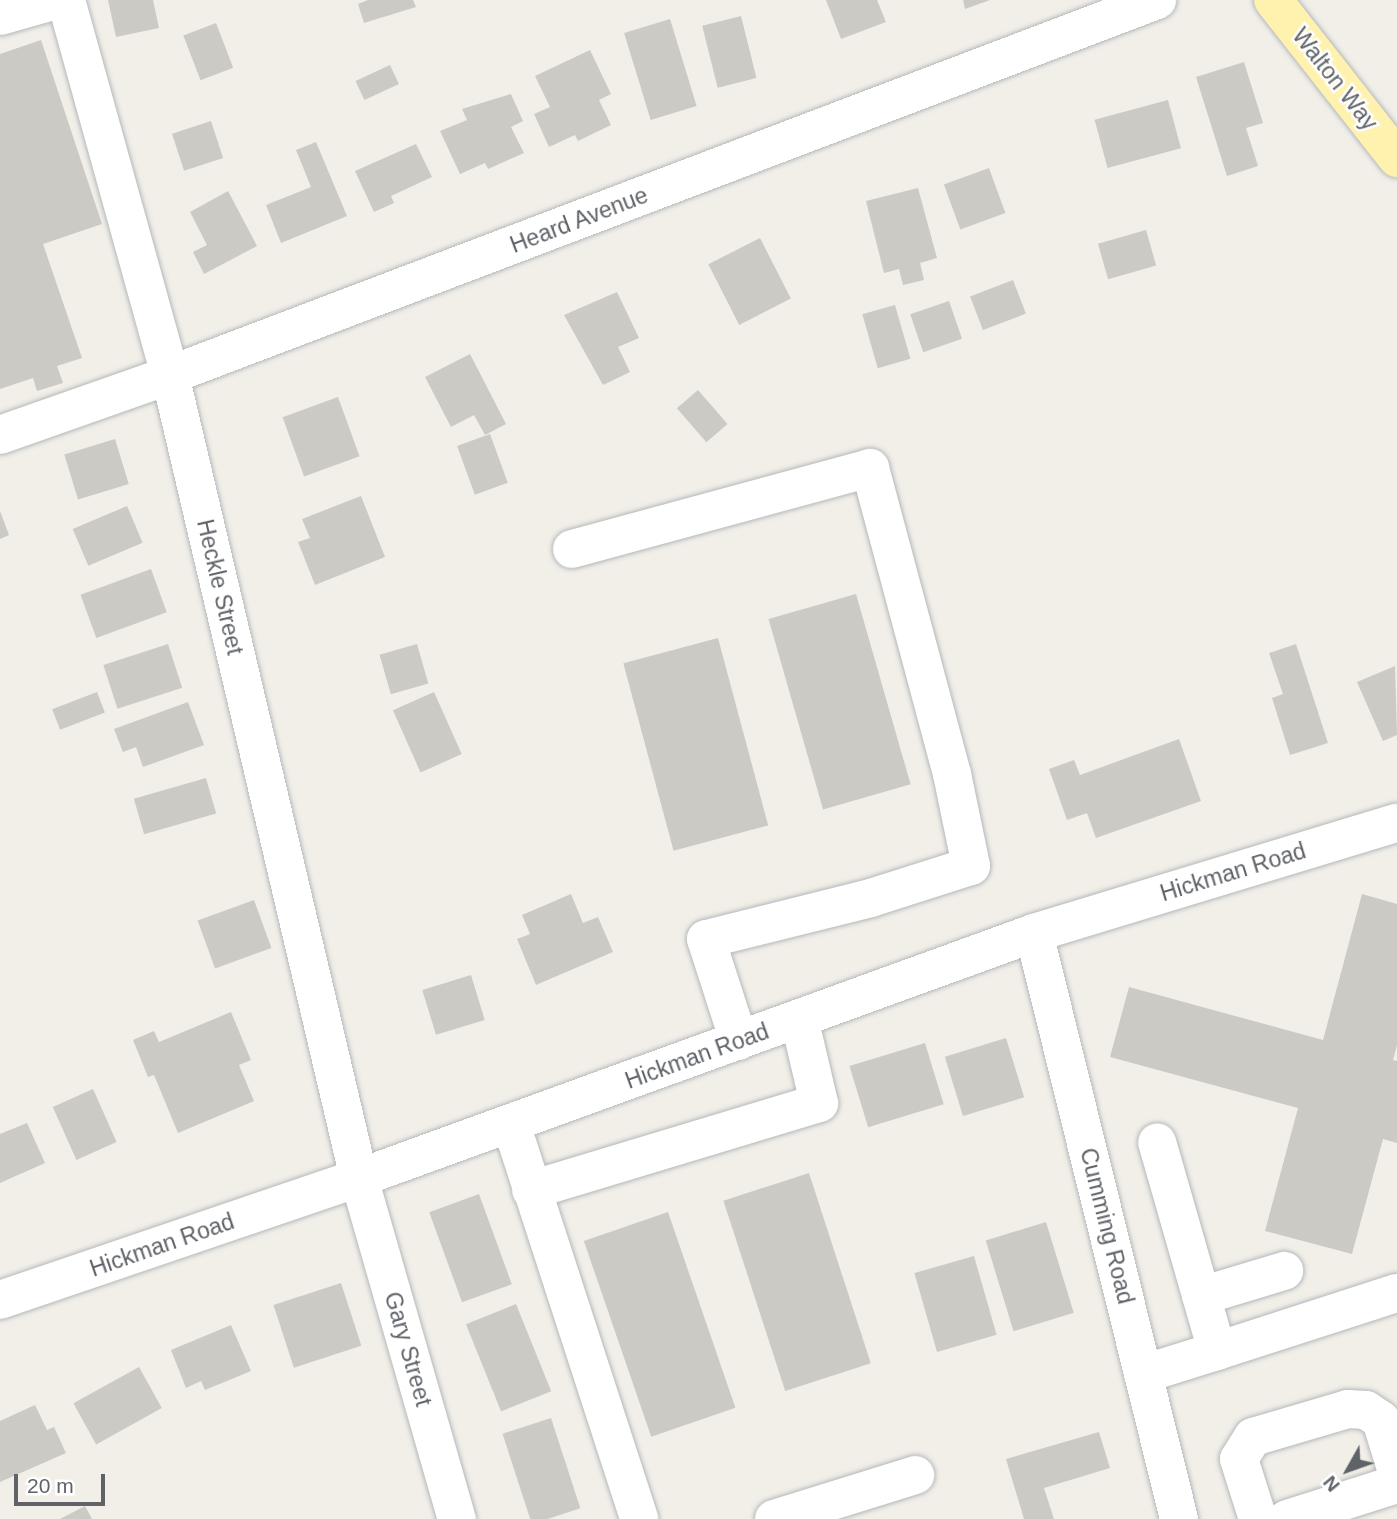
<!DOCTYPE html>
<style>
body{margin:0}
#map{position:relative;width:1397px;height:1519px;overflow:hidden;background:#f1efe8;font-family:Arial,sans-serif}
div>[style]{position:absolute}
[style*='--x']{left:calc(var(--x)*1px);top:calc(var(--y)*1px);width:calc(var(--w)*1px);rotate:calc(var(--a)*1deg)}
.building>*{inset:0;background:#cccac5;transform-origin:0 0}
.roads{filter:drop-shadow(0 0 2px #b5b8bc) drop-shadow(0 0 2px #b5b8bc)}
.minor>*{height:38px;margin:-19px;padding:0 19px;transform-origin:19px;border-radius:19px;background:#fff}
.major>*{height:38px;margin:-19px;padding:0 19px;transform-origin:19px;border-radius:19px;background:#fff2af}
span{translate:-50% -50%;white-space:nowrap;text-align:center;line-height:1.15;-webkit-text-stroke:5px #fff;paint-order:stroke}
.street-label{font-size:23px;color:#5f6368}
.north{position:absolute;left:1313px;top:1435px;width:70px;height:70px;-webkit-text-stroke:5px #fff;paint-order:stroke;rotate:230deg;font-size:19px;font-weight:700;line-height:28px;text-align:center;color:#5f6368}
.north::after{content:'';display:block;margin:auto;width:24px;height:32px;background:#5f6368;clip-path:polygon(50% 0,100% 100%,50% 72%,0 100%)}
.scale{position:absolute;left:14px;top:1474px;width:91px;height:32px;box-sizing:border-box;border:4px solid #5f6368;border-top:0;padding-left:9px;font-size:21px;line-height:24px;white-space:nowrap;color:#5f6368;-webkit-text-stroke:5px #fff;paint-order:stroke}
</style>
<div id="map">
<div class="building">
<i style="clip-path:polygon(108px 0,153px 0,159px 28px,116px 37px)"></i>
<i style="clip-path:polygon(368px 0,413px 0,416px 7px,364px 23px,358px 4px)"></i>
<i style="clip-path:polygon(826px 0,877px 0,886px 22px,841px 39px)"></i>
<i style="clip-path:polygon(963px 0,990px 0,965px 9px)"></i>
<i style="left:741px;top:16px;width:64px;height:40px;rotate:76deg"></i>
<i style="left:670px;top:19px;width:91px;height:48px;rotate:73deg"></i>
<i style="left:216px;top:23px;width:48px;height:35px;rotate:69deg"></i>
<i style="clip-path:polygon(41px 40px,102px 224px,43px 244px,82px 358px,57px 366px,63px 383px,37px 391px,33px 378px,0 389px,0 54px)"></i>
<i style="clip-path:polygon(590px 50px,611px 94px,599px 100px,611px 125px,578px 141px,575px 135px,549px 147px,534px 114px,550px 107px,535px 76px)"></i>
<i style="clip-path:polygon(1244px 62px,1263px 123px,1246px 128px,1258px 166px,1227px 176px,1196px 77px)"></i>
<i style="left:390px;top:65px;width:21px;height:38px;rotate:65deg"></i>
<i style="clip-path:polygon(511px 94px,523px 121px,511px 127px,524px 153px,488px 169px,485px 163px,460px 174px,440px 131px,467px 120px,462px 109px)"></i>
<i style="left:1168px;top:100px;width:50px;height:76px;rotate:75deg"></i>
<i style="left:211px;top:121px;width:39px;height:41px;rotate:72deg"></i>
<i style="clip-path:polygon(316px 142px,347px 216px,281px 243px,266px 205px,311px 187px,296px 150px)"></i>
<i style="clip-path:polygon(416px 144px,432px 177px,391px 196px,394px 203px,374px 212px,355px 171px)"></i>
<i style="left:989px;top:168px;width:48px;height:48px;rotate:70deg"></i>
<i style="clip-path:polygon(918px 188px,937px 258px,920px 263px,924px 280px,903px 285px,899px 269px,884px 273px,866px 201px)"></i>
<i style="clip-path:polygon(228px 191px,257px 246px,204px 274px,193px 252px,207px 245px,190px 212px)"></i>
<i style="left:1146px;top:230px;width:37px;height:50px;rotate:74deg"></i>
<i style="left:760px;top:238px;width:68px;height:58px;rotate:63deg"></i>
<i style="left:1013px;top:280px;width:36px;height:46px;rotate:69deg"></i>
<i style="clip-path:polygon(617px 292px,639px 338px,618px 347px,630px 372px,603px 385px,564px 315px)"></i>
<i style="left:949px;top:301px;width:40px;height:41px;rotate:71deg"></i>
<i style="left:895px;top:305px;width:56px;height:34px;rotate:74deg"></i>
<i style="clip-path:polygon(470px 354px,506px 424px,485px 435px,474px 415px,451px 427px,425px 377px)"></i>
<i style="left:698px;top:390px;width:45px;height:28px;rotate:49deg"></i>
<i style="left:338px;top:397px;width:63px;height:59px;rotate:70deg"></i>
<i style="left:490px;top:434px;width:52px;height:35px;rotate:70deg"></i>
<i style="left:115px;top:439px;width:47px;height:53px;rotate:73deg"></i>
<i style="clip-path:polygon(361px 496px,385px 557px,315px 585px,298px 542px,310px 538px,302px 519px)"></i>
<i style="left:127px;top:506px;width:40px;height:59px;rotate:67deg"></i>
<i style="clip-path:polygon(0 511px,9px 535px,0 539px)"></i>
<i style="left:151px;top:569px;width:46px;height:75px;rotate:70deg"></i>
<i style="left:856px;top:594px;width:198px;height:91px;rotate:74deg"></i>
<i style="left:718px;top:638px;width:194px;height:98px;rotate:75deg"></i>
<i style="left:168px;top:644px;width:46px;height:68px;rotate:72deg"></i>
<i style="left:417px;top:644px;width:41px;height:39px;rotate:74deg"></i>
<i style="clip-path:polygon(1296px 644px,1328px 743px,1290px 755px,1272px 698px,1283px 694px,1269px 653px)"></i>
<i style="clip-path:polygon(1395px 666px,1397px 735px,1383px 741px,1357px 682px)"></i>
<i style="left:97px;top:692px;width:22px;height:48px;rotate:69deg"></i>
<i style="left:434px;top:692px;width:68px;height:45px;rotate:66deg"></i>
<i style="clip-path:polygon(188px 702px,204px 745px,143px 767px,136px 747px,123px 752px,114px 729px)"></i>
<i style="clip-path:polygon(1179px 739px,1201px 801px,1096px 838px,1087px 813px,1067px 820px,1049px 769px,1074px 760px,1080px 775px)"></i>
<i style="left:206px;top:778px;width:37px;height:75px;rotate:74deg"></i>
<i style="clip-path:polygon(571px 894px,583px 923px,598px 917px,613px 952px,536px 985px,517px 939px,530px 934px,522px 915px)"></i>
<i style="clip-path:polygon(1362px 894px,1397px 904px,1397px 1045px,1393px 1060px,1397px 1061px,1397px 1143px,1383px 1139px,1352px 1254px,1265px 1231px,1298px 1108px,1110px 1057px,1129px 987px,1323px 1040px)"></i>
<i style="left:254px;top:900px;width:51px;height:60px;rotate:70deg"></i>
<i style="left:471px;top:975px;width:47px;height:51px;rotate:73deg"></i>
<i style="clip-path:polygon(231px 1012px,251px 1060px,239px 1065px,254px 1101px,178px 1133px,154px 1075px,148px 1077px,133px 1040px,154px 1031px,159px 1042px)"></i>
<i style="left:1006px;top:1038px;width:62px;height:64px;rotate:73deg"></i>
<i style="left:925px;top:1043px;width:64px;height:79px;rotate:73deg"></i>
<i style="left:93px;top:1089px;width:58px;height:44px;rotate:66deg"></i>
<i style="clip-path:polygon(27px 1123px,45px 1163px,0 1183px,0 1134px)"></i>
<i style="left:809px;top:1173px;width:200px;height:90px;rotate:72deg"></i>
<i style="left:479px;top:1194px;width:96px;height:53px;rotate:70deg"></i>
<i style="left:668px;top:1212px;width:207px;height:89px;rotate:71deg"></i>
<i style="left:1046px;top:1222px;width:95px;height:63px;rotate:73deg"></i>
<i style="left:974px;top:1256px;width:82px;height:62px;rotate:74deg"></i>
<i style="left:341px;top:1283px;width:66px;height:71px;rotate:72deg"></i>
<i style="left:516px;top:1304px;width:94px;height:54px;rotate:68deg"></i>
<i style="clip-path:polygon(231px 1325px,251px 1371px,205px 1390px,201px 1381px,186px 1388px,171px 1350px)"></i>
<i style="left:139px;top:1367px;width:47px;height:75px;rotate:61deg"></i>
<i style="clip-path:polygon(35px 1405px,47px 1430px,54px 1427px,66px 1453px,0 1482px,0 1421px)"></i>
<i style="left:551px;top:1418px;width:95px;height:51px;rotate:72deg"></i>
<i style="clip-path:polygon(1099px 1432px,1110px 1468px,1044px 1488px,1054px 1519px,1024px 1519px,1006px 1459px)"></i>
<i style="clip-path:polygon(85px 1506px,92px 1519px,60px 1519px)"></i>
</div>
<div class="roads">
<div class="minor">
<i style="--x:66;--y:0;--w:389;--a:74.5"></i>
<i style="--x:170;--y:375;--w:825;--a:76.76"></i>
<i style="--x:359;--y:1178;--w:355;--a:74"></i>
<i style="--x:0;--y:16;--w:58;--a:-15.9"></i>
<i style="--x:0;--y:435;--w:180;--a:-19.4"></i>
<i style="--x:170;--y:375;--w:1056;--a:-20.8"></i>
<i style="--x:572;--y:549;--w:309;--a:-15.2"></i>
<i style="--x:870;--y:468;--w:317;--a:75"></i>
<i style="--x:952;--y:774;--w:94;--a:78.3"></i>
<i style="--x:971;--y:866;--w:105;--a:162.3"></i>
<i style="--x:871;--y:898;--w:170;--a:166"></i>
<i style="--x:706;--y:939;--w:107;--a:72.1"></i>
<i style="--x:1034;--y:933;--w:604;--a:76.1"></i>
<i style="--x:511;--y:1124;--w:415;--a:72"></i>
<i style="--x:531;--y:1190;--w:301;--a:-16.8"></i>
<i style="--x:819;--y:1103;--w:87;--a:-103.2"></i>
<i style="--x:1201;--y:1296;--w:87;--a:-16.8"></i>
<i style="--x:0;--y:1300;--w:379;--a:-18.8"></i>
<i style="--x:359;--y:1178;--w:718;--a:-19.95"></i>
<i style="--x:1034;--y:933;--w:379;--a:-16.9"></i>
<i style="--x:1217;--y:1351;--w:189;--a:-17.9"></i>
<i style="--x:1143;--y:1374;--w:77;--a:-17.3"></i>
<i style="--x:1217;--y:1351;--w:217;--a:-106"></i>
<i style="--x:774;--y:1519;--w:148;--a:-17.3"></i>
<i style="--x:1258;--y:1519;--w:63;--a:-107.6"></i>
<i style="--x:1239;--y:1459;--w:26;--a:-58"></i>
<i style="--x:1253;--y:1437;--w:99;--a:-16.4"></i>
<i style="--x:1348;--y:1409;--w:18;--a:3"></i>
<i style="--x:1366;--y:1410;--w:18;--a:34"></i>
<i style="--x:1381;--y:1420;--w:54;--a:72.9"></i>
<i style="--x:1287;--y:1519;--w:115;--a:-17.7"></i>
</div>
<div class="major">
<i style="--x:1273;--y:0;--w:201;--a:51.9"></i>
</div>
</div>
<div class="street-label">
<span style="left:1335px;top:79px;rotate:52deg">Walton Way</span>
<span style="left:579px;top:220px;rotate:-21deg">Heard Avenue</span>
<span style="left:220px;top:587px;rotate:77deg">Heckle Street</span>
<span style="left:1233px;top:872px;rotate:-17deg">Hickman Road</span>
<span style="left:697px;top:1056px;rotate:-20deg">Hickman Road</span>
<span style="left:1107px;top:1226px;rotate:76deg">Cumming Road</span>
<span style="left:162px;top:1245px;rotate:-19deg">Hickman Road</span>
<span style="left:408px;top:1349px;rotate:74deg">Gary Street</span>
</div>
<div class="north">N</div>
<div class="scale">20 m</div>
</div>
